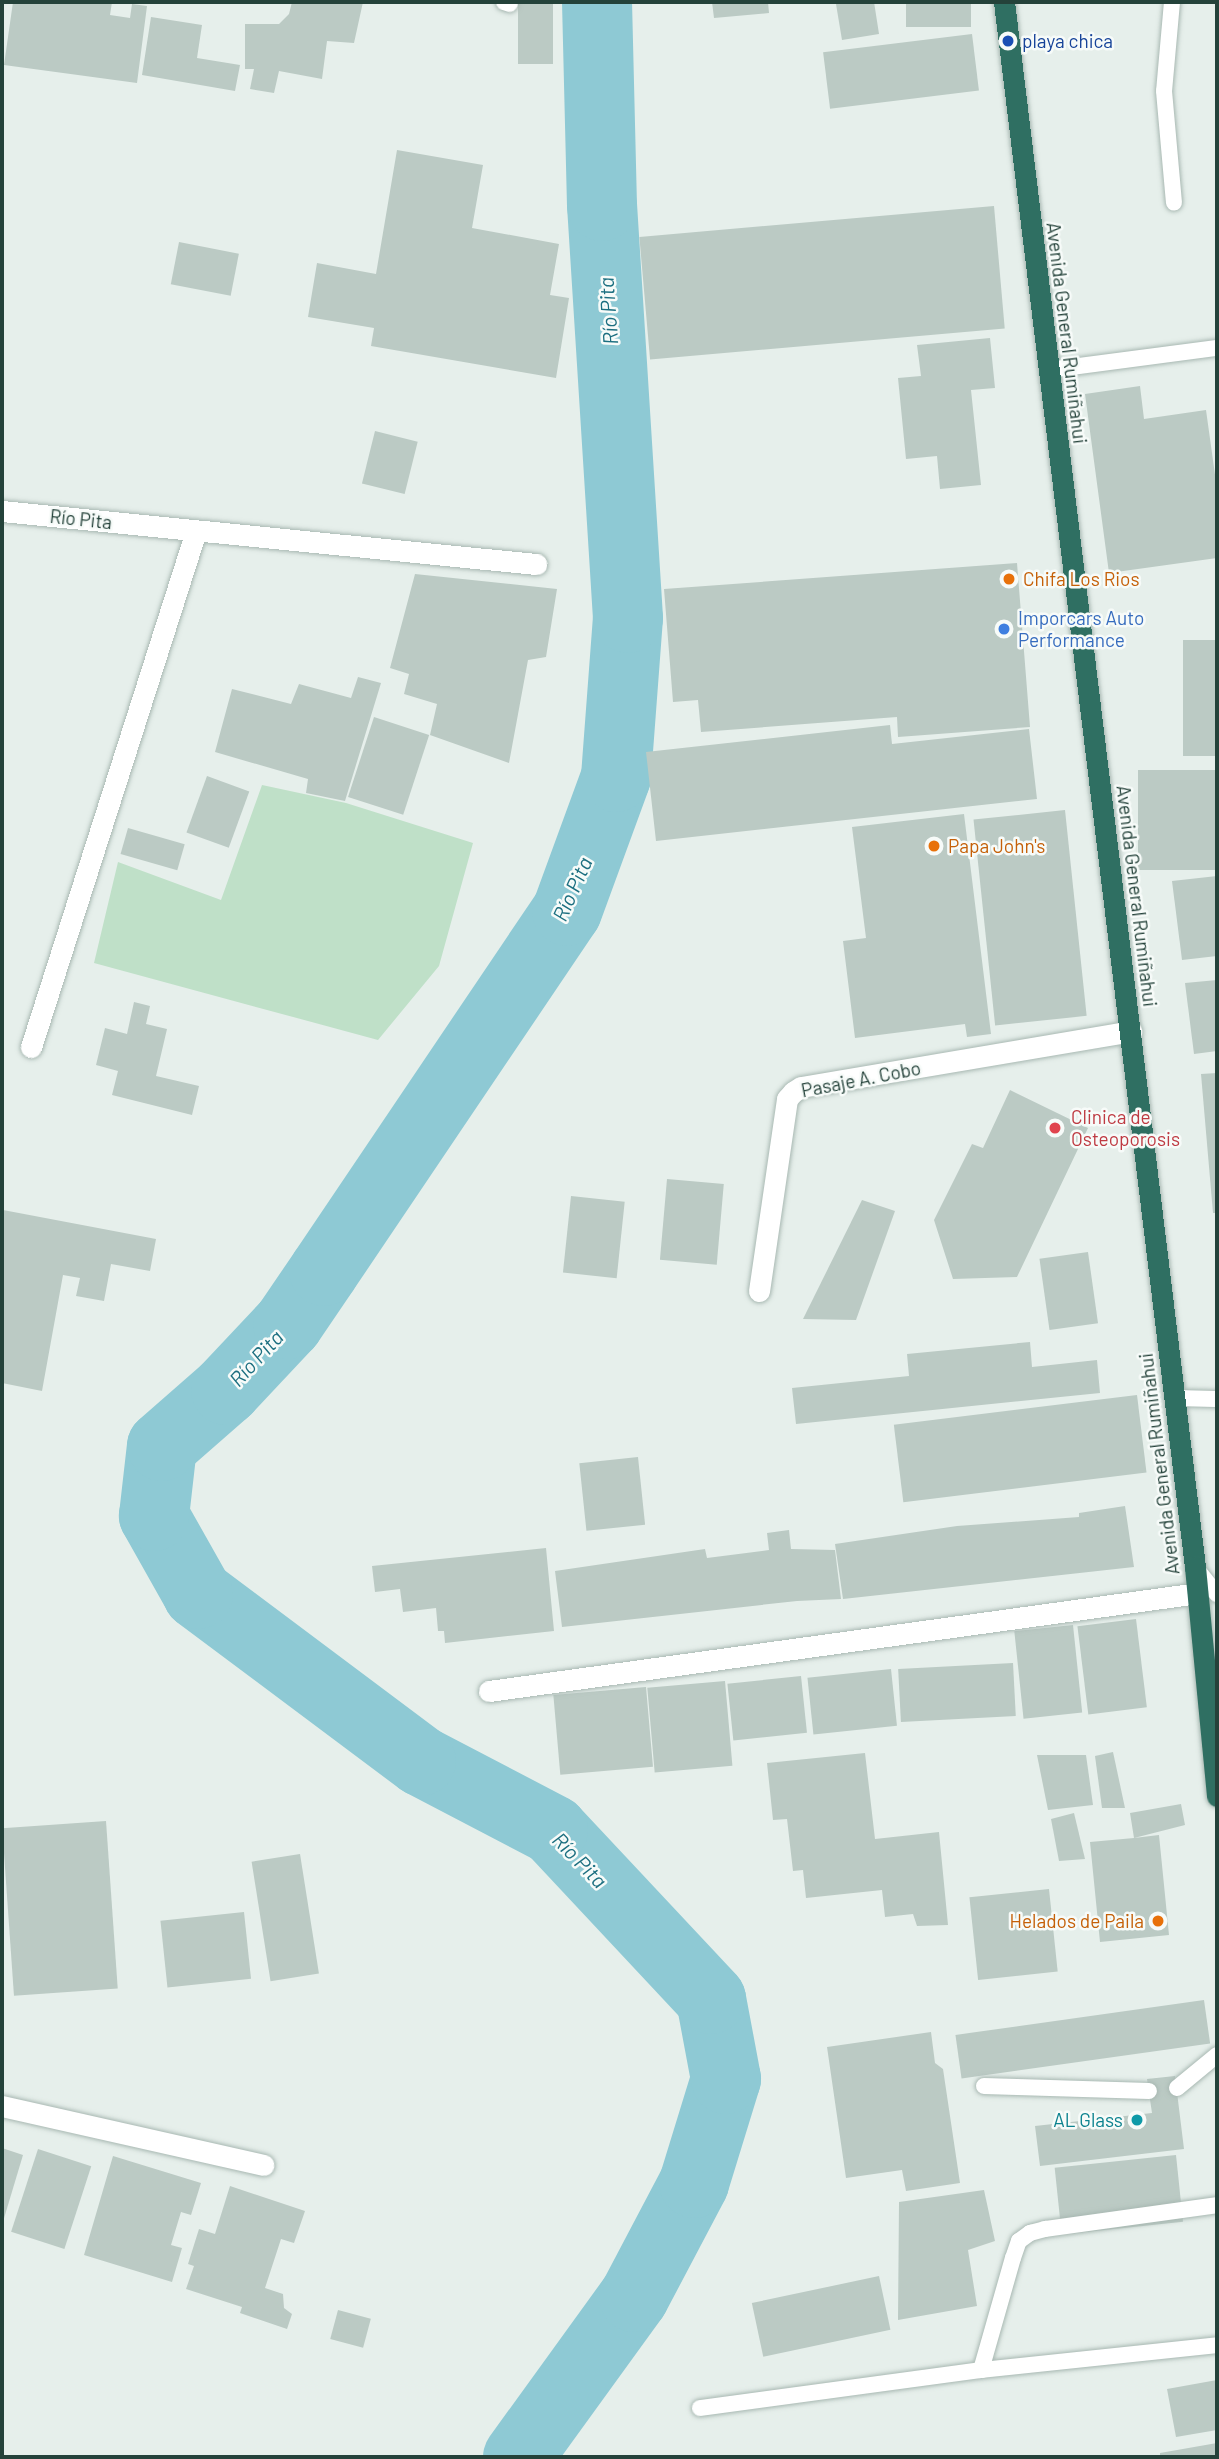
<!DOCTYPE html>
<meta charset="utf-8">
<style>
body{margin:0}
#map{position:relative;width:1219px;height:2459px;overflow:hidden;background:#e6efeb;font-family:Barlow,sans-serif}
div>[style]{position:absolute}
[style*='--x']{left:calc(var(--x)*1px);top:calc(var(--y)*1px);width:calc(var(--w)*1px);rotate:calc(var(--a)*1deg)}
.green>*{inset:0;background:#bfe0c8}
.river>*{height:70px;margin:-35px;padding:0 35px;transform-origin:35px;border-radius:35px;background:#8ec9d4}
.building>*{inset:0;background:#bbcac4;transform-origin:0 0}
.roads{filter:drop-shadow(0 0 2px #a8b8b2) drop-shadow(0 0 2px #a8b8b2)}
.lane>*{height:16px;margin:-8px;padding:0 8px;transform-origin:8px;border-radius:8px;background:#fff}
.street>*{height:21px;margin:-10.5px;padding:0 10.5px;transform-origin:10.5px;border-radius:10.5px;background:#fff}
.highway>*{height:21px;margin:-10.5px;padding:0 10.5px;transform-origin:10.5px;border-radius:10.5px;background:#2f6f62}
.dots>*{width:19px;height:19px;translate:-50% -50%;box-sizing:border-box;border:4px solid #f7fbf9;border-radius:50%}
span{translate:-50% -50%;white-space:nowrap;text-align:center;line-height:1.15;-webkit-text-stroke:5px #f7fbf9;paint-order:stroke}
.transit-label{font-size:19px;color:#164399}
.left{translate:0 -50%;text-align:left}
.street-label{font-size:19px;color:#24423a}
.food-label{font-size:19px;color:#c56008}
.right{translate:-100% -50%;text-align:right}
.shop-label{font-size:19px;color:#366cbe}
.health-label{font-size:19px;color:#be3a42}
.culture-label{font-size:19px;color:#0d838f}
.water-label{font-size:21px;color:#1c6f80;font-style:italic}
.frame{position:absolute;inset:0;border:4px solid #24423a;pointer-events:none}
</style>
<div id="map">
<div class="green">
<i style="clip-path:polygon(262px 785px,346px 803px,473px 843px,439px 966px,378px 1040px,94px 963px,118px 862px,221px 900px)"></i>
</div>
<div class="river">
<i style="--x:518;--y:2457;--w:198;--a:-54.1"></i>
<i style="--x:634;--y:2297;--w:129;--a:-62.2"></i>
<i style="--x:694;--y:2183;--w:109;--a:-72.9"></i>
<i style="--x:726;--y:2079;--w:81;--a:-100.6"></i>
<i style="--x:711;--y:1999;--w:231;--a:-133.1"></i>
<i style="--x:553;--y:1830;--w:149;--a:-152.4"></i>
<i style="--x:421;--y:1761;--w:279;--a:-143.2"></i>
<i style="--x:198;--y:1594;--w:90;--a:-119.4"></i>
<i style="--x:154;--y:1516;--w:70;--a:-83.5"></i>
<i style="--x:162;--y:1446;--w:85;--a:-41.2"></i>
<i style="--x:226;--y:1390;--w:91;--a:-46.8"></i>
<i style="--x:288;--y:1324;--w:64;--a:-55.8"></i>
<i style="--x:324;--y:1271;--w:434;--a:-56"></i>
<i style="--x:567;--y:911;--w:143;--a:-69.9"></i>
<i style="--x:616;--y:777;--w:159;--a:-85.7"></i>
<i style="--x:628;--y:618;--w:413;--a:-93.6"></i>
<i style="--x:602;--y:206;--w:204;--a:-91.4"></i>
</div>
<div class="building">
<i style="clip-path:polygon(13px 2px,112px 2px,110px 15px,130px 18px,132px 4px,147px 6px,137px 83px,4px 65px)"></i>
<i style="clip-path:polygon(292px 2px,363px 2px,354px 43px,327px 41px,322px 79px,279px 71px,274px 93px,250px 89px,254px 69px,245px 69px,245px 24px,279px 24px,289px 14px)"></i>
<i style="left:518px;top:2px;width:35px;height:62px"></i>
<i style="clip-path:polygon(712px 2px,768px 2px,769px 13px,714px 18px)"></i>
<i style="clip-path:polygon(851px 2px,874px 2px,879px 34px,842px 40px,836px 4px)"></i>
<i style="left:906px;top:2px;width:65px;height:25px"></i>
<i style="clip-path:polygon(151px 17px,202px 25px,197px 58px,240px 65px,235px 91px,142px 75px)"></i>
<i style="left:972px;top:34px;width:57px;height:150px;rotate:83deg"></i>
<i style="clip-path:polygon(397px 150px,483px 165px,472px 228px,559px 244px,550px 295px,569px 298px,556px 378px,371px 346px,374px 328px,308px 317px,317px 263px,376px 274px)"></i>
<i style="left:994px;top:206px;width:123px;height:356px;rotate:85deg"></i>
<i style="left:179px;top:242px;width:61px;height:43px;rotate:11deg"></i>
<i style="clip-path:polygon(990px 338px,995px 388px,971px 390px,981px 485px,940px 489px,937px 456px,906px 459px,898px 378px,921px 376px,917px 345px)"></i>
<i style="clip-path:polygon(1140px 386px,1144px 419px,1206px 410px,1217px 489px,1217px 558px,1109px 573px,1085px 394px)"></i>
<i style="left:375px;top:431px;width:44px;height:54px;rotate:14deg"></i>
<i style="clip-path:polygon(1017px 563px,1030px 727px,898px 737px,897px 717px,701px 732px,698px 700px,673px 702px,664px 589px)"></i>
<i style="clip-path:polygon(415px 574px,557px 589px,546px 657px,528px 660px,509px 763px,430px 735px,437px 704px,404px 694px,409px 674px,390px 668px)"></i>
<i style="left:1183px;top:640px;width:34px;height:116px"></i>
<i style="clip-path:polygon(358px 677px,381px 683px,345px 801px,306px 793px,308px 779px,215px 752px,232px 689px,291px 704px,299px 684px,351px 698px)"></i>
<i style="left:374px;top:717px;width:58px;height:84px;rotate:18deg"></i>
<i style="clip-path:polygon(890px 725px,892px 744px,1029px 729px,1037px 799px,656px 841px,646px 752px)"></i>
<i style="left:1217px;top:770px;width:100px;height:79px;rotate:90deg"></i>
<i style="left:207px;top:776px;width:45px;height:60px;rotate:20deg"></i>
<i style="left:1065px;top:810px;width:207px;height:92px;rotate:84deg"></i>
<i style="clip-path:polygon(964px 814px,991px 1034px,967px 1037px,965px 1024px,855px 1038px,843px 941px,866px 938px,852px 827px)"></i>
<i style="left:128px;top:828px;width:59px;height:27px;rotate:16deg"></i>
<i style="clip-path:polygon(1217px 876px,1217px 956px,1182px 960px,1172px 881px)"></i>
<i style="clip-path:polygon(1217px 980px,1217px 1051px,1194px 1054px,1185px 983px)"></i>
<i style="clip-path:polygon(134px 1002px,150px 1006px,146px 1024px,167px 1029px,156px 1076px,199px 1086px,192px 1115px,112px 1095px,118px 1071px,96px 1065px,105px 1028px,127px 1034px)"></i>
<i style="clip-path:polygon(1217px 1073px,1217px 1213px,1213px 1213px,1201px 1074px)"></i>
<i style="clip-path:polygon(1010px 1090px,1088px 1128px,1017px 1277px,953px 1279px,934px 1220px,972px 1144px,983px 1148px)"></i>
<i style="left:667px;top:1179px;width:57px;height:81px;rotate:5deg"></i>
<i style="left:571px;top:1196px;width:54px;height:77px;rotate:6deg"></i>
<i style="clip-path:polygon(862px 1200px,895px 1211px,856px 1320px,803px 1319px)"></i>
<i style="clip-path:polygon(3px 1210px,156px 1239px,150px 1271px,111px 1264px,104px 1301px,76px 1296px,80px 1278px,63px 1275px,42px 1391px,2px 1383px)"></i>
<i style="left:1088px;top:1252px;width:72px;height:49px;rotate:82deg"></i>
<i style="clip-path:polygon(1030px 1342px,1032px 1367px,1097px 1360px,1100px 1393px,796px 1424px,792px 1388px,909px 1376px,907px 1354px)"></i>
<i style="left:1137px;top:1395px;width:78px;height:245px;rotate:83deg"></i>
<i style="left:638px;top:1457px;width:68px;height:59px;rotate:84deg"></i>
<i style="clip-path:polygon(1125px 1506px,1134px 1567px,843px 1599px,835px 1544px,957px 1526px,1079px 1517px,1079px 1513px)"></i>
<i style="clip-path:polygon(789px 1530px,791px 1549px,835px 1550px,841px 1599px,797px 1601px,562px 1627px,555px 1571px,705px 1549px,707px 1558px,769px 1550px,767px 1533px)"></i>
<i style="clip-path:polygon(546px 1548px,554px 1631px,445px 1643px,444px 1631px,438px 1631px,436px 1608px,403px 1612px,400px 1589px,375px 1592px,372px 1566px)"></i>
<i style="left:1136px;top:1619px;width:89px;height:59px;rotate:83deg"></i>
<i style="left:1073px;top:1625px;width:88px;height:59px;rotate:84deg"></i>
<i style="left:1013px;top:1663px;width:53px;height:115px;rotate:87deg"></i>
<i style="left:891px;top:1669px;width:57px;height:84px;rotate:84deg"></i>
<i style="left:801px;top:1676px;width:57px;height:74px;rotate:84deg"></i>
<i style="left:725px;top:1681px;width:85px;height:78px;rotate:85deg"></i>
<i style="left:646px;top:1687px;width:80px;height:93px;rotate:85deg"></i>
<i style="clip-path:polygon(1113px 1752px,1125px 1808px,1102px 1808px,1095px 1756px)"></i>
<i style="clip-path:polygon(865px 1753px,875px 1839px,939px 1832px,948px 1925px,917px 1926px,913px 1914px,885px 1917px,882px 1890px,806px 1898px,803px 1870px,793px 1871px,787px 1819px,773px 1820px,767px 1763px)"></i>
<i style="clip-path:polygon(1037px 1755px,1086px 1755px,1093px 1805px,1048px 1810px)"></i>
<i style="clip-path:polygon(1181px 1804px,1185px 1825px,1134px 1838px,1159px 1835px,1169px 1935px,1100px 1942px,1090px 1842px,1134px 1838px,1130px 1813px)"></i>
<i style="clip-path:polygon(1074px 1813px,1085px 1859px,1059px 1861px,1051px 1819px)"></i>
<i style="left:106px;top:1821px;width:168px;height:104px;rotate:86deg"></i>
<i style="left:300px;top:1854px;width:121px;height:49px;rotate:81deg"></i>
<i style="left:1049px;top:1889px;width:83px;height:80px;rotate:84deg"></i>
<i style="left:244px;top:1912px;width:67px;height:84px;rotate:84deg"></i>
<i style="left:1204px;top:2000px;width:44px;height:251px;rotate:82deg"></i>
<i style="clip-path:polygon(931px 2032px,935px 2063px,943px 2069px,960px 2183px,906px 2191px,902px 2170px,846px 2178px,827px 2047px)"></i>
<i style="clip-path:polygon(1175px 2076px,1184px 2149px,1040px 2166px,1035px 2126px,1152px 2113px,1147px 2079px)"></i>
<i style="clip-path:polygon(2px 2148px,23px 2155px,2px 2225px)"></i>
<i style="left:38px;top:2149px;width:56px;height:87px;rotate:18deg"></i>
<i style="left:1176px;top:2155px;width:67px;height:122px;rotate:84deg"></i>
<i style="clip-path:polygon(113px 2156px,201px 2183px,191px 2215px,181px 2212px,171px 2245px,182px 2248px,172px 2282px,84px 2255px)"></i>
<i style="clip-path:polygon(230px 2186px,305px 2211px,294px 2243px,281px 2239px,265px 2288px,283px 2294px,284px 2308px,292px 2314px,287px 2329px,240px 2313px,242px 2307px,186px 2289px,194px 2266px,188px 2264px,199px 2229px,215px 2234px)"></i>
<i style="clip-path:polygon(984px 2190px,995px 2241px,968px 2250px,977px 2306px,898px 2320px,899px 2202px)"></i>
<i style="left:879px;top:2276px;width:55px;height:130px;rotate:78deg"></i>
<i style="left:338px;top:2310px;width:34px;height:30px;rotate:15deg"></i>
<i style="clip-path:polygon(1217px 2380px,1217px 2430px,1176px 2437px,1167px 2389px)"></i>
<i style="clip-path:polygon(1217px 2443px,1217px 2457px,1160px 2457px,1160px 2453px)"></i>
</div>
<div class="roads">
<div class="lane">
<i style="--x:504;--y:2;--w:6;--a:18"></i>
<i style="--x:1172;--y:2;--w:89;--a:95.1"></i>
<i style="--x:1164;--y:91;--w:112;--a:84.9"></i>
<i style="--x:1049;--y:370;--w:169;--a:-7.5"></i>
<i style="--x:1174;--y:1398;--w:43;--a:1.3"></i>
<i style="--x:1195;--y:1567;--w:35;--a:51"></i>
<i style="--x:984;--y:2086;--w:165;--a:1.7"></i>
<i style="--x:1177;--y:2088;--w:52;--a:-39.5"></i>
<i style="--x:981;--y:2370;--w:116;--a:-74.1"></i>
<i style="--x:1013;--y:2258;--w:18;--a:-71"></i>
<i style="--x:1019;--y:2241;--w:14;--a:-36"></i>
<i style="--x:1030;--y:2233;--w:16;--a:-15"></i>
<i style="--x:1045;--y:2229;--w:174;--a:-7.9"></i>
<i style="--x:700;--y:2408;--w:284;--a:-7.7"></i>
<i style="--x:981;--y:2370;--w:237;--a:-6"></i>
</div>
<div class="street">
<i style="--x:2;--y:511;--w:537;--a:5.67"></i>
<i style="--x:31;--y:1047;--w:542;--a:-72.27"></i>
<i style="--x:759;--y:1291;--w:194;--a:-81.7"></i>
<i style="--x:787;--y:1099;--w:9;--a:-49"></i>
<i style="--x:793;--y:1092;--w:9;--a:-32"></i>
<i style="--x:801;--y:1087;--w:335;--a:-9.6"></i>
<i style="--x:489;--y:1691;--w:716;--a:-7.87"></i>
<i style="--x:2;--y:2106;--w:268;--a:12.7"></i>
</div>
<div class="highway">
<i style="--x:1004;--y:2;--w:1577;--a:83.04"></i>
<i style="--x:1195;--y:1567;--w:230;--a:84.5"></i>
</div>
</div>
<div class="dots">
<i style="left:1008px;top:41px;background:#1a4fb4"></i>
<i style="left:1009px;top:579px;background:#e8710a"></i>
<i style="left:1004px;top:629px;background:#3f7fe0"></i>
<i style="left:934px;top:846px;background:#e8710a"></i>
<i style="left:1055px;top:1128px;background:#e0444e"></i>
<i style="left:1158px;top:1921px;background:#e8710a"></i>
<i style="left:1137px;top:2120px;background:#0f9aa8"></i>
</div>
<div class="transit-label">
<span class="left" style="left:1022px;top:41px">playa chica</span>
</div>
<div class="street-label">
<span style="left:1067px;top:333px;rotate:83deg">Avenida General Rumiñahui</span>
<span style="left:81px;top:519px;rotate:6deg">Río Pita</span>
<span style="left:1137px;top:896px;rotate:83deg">Avenida General Rumiñahui</span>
<span style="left:861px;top:1079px;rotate:-11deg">Pasaje A. Cobo</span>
<span style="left:1159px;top:1464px;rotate:-97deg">Avenida General Rumiñahui</span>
</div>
<div class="food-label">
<span class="left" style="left:1023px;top:579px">Chifa Los Rios</span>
<span class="left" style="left:948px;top:846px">Papa John's</span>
<span class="right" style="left:1144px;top:1921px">Helados de Paila</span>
</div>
<div class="shop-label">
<span class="left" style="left:1018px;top:629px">Imporcars Auto<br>Performance</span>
</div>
<div class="health-label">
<span class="left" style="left:1071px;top:1128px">Clinica de<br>Osteoporosis</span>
</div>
<div class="culture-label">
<span class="right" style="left:1123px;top:2120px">AL Glass</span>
</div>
<div class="water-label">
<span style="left:608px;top:311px;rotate:-94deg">Río Pita</span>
<span style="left:572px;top:889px;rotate:-66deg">Río Pita</span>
<span style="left:256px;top:1358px;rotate:-47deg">Río Pita</span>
<span style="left:580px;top:1860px;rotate:46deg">Río Pita</span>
</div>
<div class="frame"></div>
</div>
